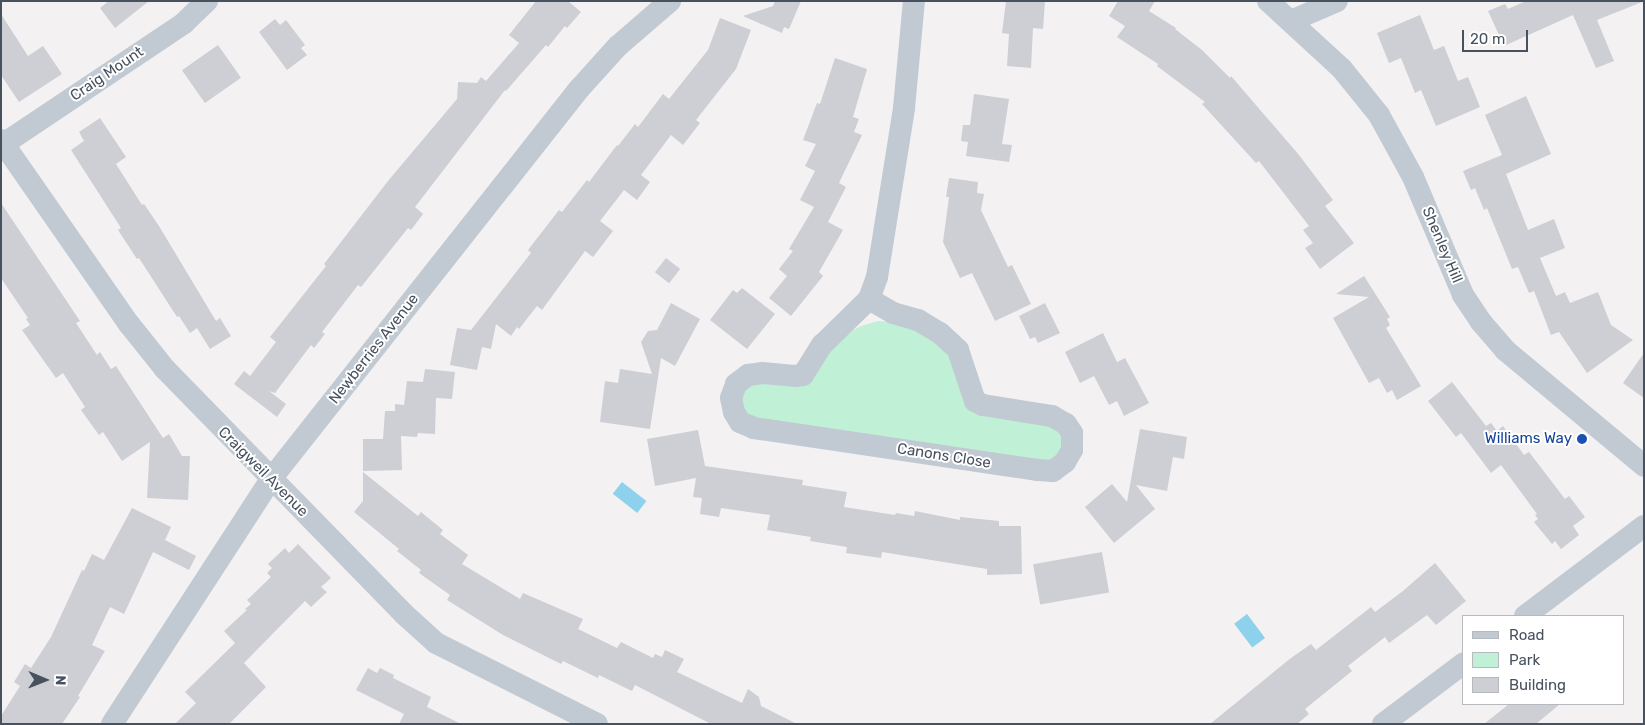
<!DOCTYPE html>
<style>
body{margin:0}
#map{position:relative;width:1645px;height:725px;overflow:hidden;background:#f3f1f1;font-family:Rubik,sans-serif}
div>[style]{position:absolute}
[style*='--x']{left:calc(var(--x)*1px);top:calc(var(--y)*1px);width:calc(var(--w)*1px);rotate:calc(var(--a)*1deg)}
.green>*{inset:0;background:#c0f0d6}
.water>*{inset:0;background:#8dd1ed;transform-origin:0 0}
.building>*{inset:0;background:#cdcfd5;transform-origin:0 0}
.minor>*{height:22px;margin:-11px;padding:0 11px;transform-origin:11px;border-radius:11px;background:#c1cad2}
.dots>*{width:14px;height:14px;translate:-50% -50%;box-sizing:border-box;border:2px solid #fff;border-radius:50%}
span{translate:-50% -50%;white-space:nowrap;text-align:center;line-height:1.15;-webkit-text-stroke:4px #fff;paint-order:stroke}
.street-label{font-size:15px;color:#48525f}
.transit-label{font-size:15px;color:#164399}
.right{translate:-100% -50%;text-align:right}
.frame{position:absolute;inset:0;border:2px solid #48525f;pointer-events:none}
.legend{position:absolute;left:1462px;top:615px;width:162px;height:90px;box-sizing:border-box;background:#fff;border:1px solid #b6babf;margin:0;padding:6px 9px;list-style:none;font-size:15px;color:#48525f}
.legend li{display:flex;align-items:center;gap:10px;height:25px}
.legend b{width:25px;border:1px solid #b6babf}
.north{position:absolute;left:20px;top:655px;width:50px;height:50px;-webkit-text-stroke:4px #fff;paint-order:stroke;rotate:91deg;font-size:14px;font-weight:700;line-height:20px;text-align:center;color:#48525f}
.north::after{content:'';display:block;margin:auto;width:18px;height:22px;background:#48525f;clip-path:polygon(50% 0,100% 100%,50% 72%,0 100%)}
.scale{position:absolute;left:1462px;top:30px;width:66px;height:22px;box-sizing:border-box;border:2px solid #48525f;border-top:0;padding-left:6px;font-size:15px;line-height:18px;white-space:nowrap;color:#48525f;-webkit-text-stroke:4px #fff;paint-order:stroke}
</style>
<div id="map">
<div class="green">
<i style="clip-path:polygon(878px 321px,902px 322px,932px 337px,952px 360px,964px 402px,1052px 424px,1061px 430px,1066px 445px,1051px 463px,748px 418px,739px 396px,749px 383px,795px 384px,841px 337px,861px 326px)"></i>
</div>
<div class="water">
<i style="left:622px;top:482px;width:31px;height:15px;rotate:38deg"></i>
<i style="left:1247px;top:614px;width:30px;height:16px;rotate:53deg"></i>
</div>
<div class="building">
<i style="clip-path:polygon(109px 1px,149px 1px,115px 28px,100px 8px)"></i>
<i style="clip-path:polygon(536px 1px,568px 1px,581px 12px,567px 28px,565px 26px,548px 47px,546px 45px,506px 91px,505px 90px,415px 207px,423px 214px,411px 230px,408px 228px,361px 287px,358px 285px,322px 332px,325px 334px,314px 348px,311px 345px,275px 393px,269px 391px,286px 404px,277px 417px,234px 384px,244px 371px,250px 376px,276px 342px,270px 337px,326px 266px,324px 264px,388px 181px,457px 99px,458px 82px,477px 83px,481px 77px,486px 81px,519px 43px,509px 35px)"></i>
<i style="clip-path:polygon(775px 1px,801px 1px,789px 29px,784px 27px,782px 33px,743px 16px,773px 6px)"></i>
<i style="clip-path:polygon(1006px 1px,1045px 1px,1043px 29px,1033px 28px,1031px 68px,1007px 66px,1009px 34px,1002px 33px)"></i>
<i style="clip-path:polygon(1118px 1px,1155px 1px,1149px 11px,1176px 28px,1175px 29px,1202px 50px,1230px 78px,1231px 76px,1299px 155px,1333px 200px,1325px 206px,1354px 243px,1320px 269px,1305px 248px,1313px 243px,1303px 230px,1309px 226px,1259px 161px,1256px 163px,1202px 104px,1205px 102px,1157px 66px,1158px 64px,1117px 37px,1125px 26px,1109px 16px)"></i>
<i style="clip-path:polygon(1526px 1px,1642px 1px,1642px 2px,1597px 20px,1614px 61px,1596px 68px,1573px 15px,1504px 46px,1488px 11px,1505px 4px,1508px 9px)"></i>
<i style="clip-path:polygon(1px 14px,28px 56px,43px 46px,62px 74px,19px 102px,1px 75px)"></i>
<i style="clip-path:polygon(1420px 15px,1434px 50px,1444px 46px,1458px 81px,1468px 77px,1480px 107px,1436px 126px,1421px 90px,1415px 93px,1401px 58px,1389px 63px,1377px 33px)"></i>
<i style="clip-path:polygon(720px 18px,751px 30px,736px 69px,696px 120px,700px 123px,683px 145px,671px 135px,641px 175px,650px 182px,637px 200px,624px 190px,600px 221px,613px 231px,593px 257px,585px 251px,542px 310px,537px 306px,519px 329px,517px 327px,511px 336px,496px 324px,491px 349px,482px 347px,477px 370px,450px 365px,457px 328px,471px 330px,531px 253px,528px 250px,559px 210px,562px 212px,587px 180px,589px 182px,617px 145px,618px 146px,635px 124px,638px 127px,663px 94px,669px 99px,708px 50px)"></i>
<i style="clip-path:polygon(275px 19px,280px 25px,286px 20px,305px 45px,301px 48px,307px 55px,287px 70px,259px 32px)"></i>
<i style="left:218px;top:45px;width:40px;height:44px;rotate:55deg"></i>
<i style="clip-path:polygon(835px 58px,867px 69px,853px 117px,859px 119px,854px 132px,862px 135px,839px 183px,846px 187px,828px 222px,843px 230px,819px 272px,823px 276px,791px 316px,769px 298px,787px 276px,779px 269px,793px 251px,789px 249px,814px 207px,800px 200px,815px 171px,805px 166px,816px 144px,803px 140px,817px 103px,820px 104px)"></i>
<i style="clip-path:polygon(974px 94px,1009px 99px,1002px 144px,1012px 145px,1009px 162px,966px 156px,968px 142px,961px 141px,963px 125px,970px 125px)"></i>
<i style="clip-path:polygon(1526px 96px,1551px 154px,1506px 174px,1528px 230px,1554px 219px,1565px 248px,1540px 258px,1556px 296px,1565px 292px,1570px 303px,1598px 292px,1611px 325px,1633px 340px,1587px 373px,1559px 332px,1551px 335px,1534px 291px,1529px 293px,1518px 267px,1512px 269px,1487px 208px,1484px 210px,1475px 188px,1471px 190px,1463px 171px,1502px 155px,1485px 115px)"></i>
<i style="clip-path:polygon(100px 118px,126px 157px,116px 164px,142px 205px,144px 204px,159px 226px,216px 321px,220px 318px,231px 336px,210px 349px,197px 328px,190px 333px,179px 316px,177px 317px,139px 258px,137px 259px,118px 230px,121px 228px,71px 150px,84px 141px,79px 132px)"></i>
<i style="clip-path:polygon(949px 178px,978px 182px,977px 193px,984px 194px,981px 210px,1008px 267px,1012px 265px,1031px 304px,995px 321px,972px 273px,960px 278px,943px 242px,949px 197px,946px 197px)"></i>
<i style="clip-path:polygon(1px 203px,80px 321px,76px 323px,97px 355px,100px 352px,111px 369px,116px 366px,163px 438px,169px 434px,182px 456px,190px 456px,188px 500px,147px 498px,150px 442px,122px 461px,103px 432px,99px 435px,81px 410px,85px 407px,63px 373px,56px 378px,22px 330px,30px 325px,26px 319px,28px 318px,1px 278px)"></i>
<i style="left:666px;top:258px;width:18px;height:18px;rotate:38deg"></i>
<i style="clip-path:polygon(1364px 276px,1390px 317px,1387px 319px,1390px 325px,1386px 328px,1421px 386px,1397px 400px,1392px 390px,1387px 393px,1379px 378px,1369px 383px,1333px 318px,1369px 297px,1336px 294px)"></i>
<i style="clip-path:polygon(742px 288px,775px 314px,747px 349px,710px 320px,733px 290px,737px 293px)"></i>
<i style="clip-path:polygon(671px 303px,700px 319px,675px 366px,661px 358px,650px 429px,600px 422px,605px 381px,618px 383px,620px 369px,652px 374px,641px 342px,648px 331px,657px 330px)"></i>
<i style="clip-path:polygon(1045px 303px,1060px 333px,1038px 343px,1035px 337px,1030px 339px,1019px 316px)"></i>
<i style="clip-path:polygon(1103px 333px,1117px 362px,1125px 358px,1149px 403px,1124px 416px,1117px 401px,1109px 405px,1094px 376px,1080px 383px,1065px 352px)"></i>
<i style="clip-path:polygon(1644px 353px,1644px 398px,1623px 383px)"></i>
<i style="clip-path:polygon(425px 369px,455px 372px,452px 399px,436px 398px,435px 434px,418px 433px,417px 437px,401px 436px,402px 470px,363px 471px,363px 439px,383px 439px,385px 411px,395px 411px,395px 404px,404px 405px,407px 381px,423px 382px)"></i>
<i style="clip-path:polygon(1452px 382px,1486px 426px,1491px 423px,1497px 431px,1503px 426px,1524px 455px,1529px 452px,1565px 499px,1569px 496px,1585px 517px,1573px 526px,1579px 535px,1561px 549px,1555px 541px,1552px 544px,1534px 522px,1538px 519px,1535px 515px,1537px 514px,1501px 465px,1491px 473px,1461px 433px,1456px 437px,1428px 401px)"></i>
<i style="clip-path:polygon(1140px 429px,1187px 437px,1184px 459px,1173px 457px,1167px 491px,1136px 485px,1155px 509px,1114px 543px,1085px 507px,1112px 484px,1127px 502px)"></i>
<i style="clip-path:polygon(698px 430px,705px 466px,803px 480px,802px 485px,847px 492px,844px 507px,895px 515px,896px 513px,914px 516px,915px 511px,960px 520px,960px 517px,999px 521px,999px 526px,1021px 526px,1022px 574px,987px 575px,987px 569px,882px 552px,881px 558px,846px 553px,847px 547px,810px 541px,811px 537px,767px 530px,770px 515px,721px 508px,719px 517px,700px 514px,702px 498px,693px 497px,696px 478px,655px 486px,647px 439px)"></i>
<i style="clip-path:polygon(363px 472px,418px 516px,421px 512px,443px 530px,440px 534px,468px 555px,462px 564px,520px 599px,523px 593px,583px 619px,578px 629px,617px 648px,621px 642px,653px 658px,655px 654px,662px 657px,665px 650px,684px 659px,677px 672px,742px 703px,748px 689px,759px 697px,761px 706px,797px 724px,711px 724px,635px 685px,632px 691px,599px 675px,598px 678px,563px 661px,561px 664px,503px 635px,447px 600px,450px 595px,419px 573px,421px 570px,397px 551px,399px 549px,354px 512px,363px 501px)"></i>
<i style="clip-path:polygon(132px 508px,171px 527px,165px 540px,196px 556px,189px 570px,153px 552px,124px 614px,110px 607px,92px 645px,105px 651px,78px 696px,80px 697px,62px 724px,1px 724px,1px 716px,20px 686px,14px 682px,25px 664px,31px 668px,51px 637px,82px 570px,84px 571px,92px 554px,104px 560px)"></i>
<i style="clip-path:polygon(298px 544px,331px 578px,321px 587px,327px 592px,311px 607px,305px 601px,244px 663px,266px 687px,229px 724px,175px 724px,196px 703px,185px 692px,235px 643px,224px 631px,247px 610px,245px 609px,251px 604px,247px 600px,271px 577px,267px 573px,272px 568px,268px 564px,285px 548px,289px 553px)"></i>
<i style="left:1102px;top:552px;width:41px;height:70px;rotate:80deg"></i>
<i style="clip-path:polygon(1435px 563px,1466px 601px,1436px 625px,1427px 615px,1389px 643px,1385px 637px,1348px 666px,1352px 671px,1305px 709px,1309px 714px,1297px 724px,1210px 724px,1291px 658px,1311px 644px,1316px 650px,1371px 607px,1375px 612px,1403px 591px)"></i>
<i style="clip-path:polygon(368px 668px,377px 673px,380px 668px,394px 675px,393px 678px,431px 697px,427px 707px,461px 724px,399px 724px,404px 714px,356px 690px)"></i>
<i style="clip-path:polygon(1509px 704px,1560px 704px,1536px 724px,1484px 724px)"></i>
</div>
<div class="minor">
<i style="--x:1268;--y:1;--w:100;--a:42.6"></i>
<i style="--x:1342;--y:69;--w:59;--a:51.2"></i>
<i style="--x:1379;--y:115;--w:71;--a:61.3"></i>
<i style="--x:1413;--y:177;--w:128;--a:67"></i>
<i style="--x:1463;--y:295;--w:32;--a:56"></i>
<i style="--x:1481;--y:322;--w:37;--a:49"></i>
<i style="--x:1505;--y:350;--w:181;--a:39.8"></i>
<i style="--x:1291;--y:21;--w:50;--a:-23.5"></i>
<i style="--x:1;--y:140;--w:224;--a:55.2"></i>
<i style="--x:129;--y:324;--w:58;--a:51.3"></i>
<i style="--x:165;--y:369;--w:342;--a:45.7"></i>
<i style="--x:404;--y:614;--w:43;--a:42.2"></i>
<i style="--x:436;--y:643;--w:180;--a:26.7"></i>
<i style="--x:5;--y:143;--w:216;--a:-33.8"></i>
<i style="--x:184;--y:23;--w:32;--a:-44"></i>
<i style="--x:869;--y:299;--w:28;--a:30"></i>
<i style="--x:893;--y:313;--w:26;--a:16"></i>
<i style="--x:918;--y:320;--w:26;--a:31"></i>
<i style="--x:940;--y:333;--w:25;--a:43"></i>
<i style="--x:958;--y:350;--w:54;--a:71.6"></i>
<i style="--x:975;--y:401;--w:9;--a:27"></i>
<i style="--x:983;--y:405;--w:70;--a:9.1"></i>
<i style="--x:1052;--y:416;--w:16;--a:30"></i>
<i style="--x:1066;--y:424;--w:11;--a:56"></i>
<i style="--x:1072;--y:433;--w:17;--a:90"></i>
<i style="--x:1072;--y:450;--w:14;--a:120"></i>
<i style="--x:1065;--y:462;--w:15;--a:143"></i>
<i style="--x:1053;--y:471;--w:15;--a:-176"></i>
<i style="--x:1038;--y:470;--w:287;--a:-171.6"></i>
<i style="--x:754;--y:428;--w:15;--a:-157"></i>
<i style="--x:740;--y:422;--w:12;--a:-121"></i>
<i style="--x:734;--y:412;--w:14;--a:-102"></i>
<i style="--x:731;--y:398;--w:15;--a:-70"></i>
<i style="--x:736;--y:384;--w:15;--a:-37"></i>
<i style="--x:748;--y:375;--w:14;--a:-8"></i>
<i style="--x:762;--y:373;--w:33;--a:5"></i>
<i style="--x:795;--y:376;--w:8;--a:-7"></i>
<i style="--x:803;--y:375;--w:36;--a:-58"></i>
<i style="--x:822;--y:345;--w:66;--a:-44.4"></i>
<i style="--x:869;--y:299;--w:23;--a:-70"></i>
<i style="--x:877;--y:277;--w:171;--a:-80.9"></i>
<i style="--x:904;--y:108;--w:107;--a:-84.7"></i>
<i style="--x:1525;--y:616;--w:149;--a:-37.1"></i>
<i style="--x:112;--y:724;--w:292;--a:-57"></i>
<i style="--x:271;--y:479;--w:498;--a:-51.7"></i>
<i style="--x:580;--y:88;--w:57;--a:-47.9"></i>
<i style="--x:618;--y:46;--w:69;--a:-40.9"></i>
<i style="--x:1383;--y:724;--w:101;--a:-37"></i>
</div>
<div class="dots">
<i style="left:1582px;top:439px;background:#1a4fb4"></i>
</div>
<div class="street-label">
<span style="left:107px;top:74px;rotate:-34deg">Craig Mount</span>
<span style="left:1442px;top:245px;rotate:67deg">Shenley Hill</span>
<span style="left:374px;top:349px;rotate:-52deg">Newberries Avenue</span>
<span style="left:944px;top:456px;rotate:9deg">Canons Close</span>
<span style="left:263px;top:472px;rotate:45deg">Craigweil Avenue</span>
</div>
<div class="transit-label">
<span class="right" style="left:1572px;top:439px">Williams Way</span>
</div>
<div class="frame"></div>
<ul class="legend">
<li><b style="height:6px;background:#c1cad2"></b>Road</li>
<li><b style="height:14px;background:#c0f0d6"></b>Park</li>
<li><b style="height:14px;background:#cdcfd5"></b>Building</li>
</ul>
<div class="north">N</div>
<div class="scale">20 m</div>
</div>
